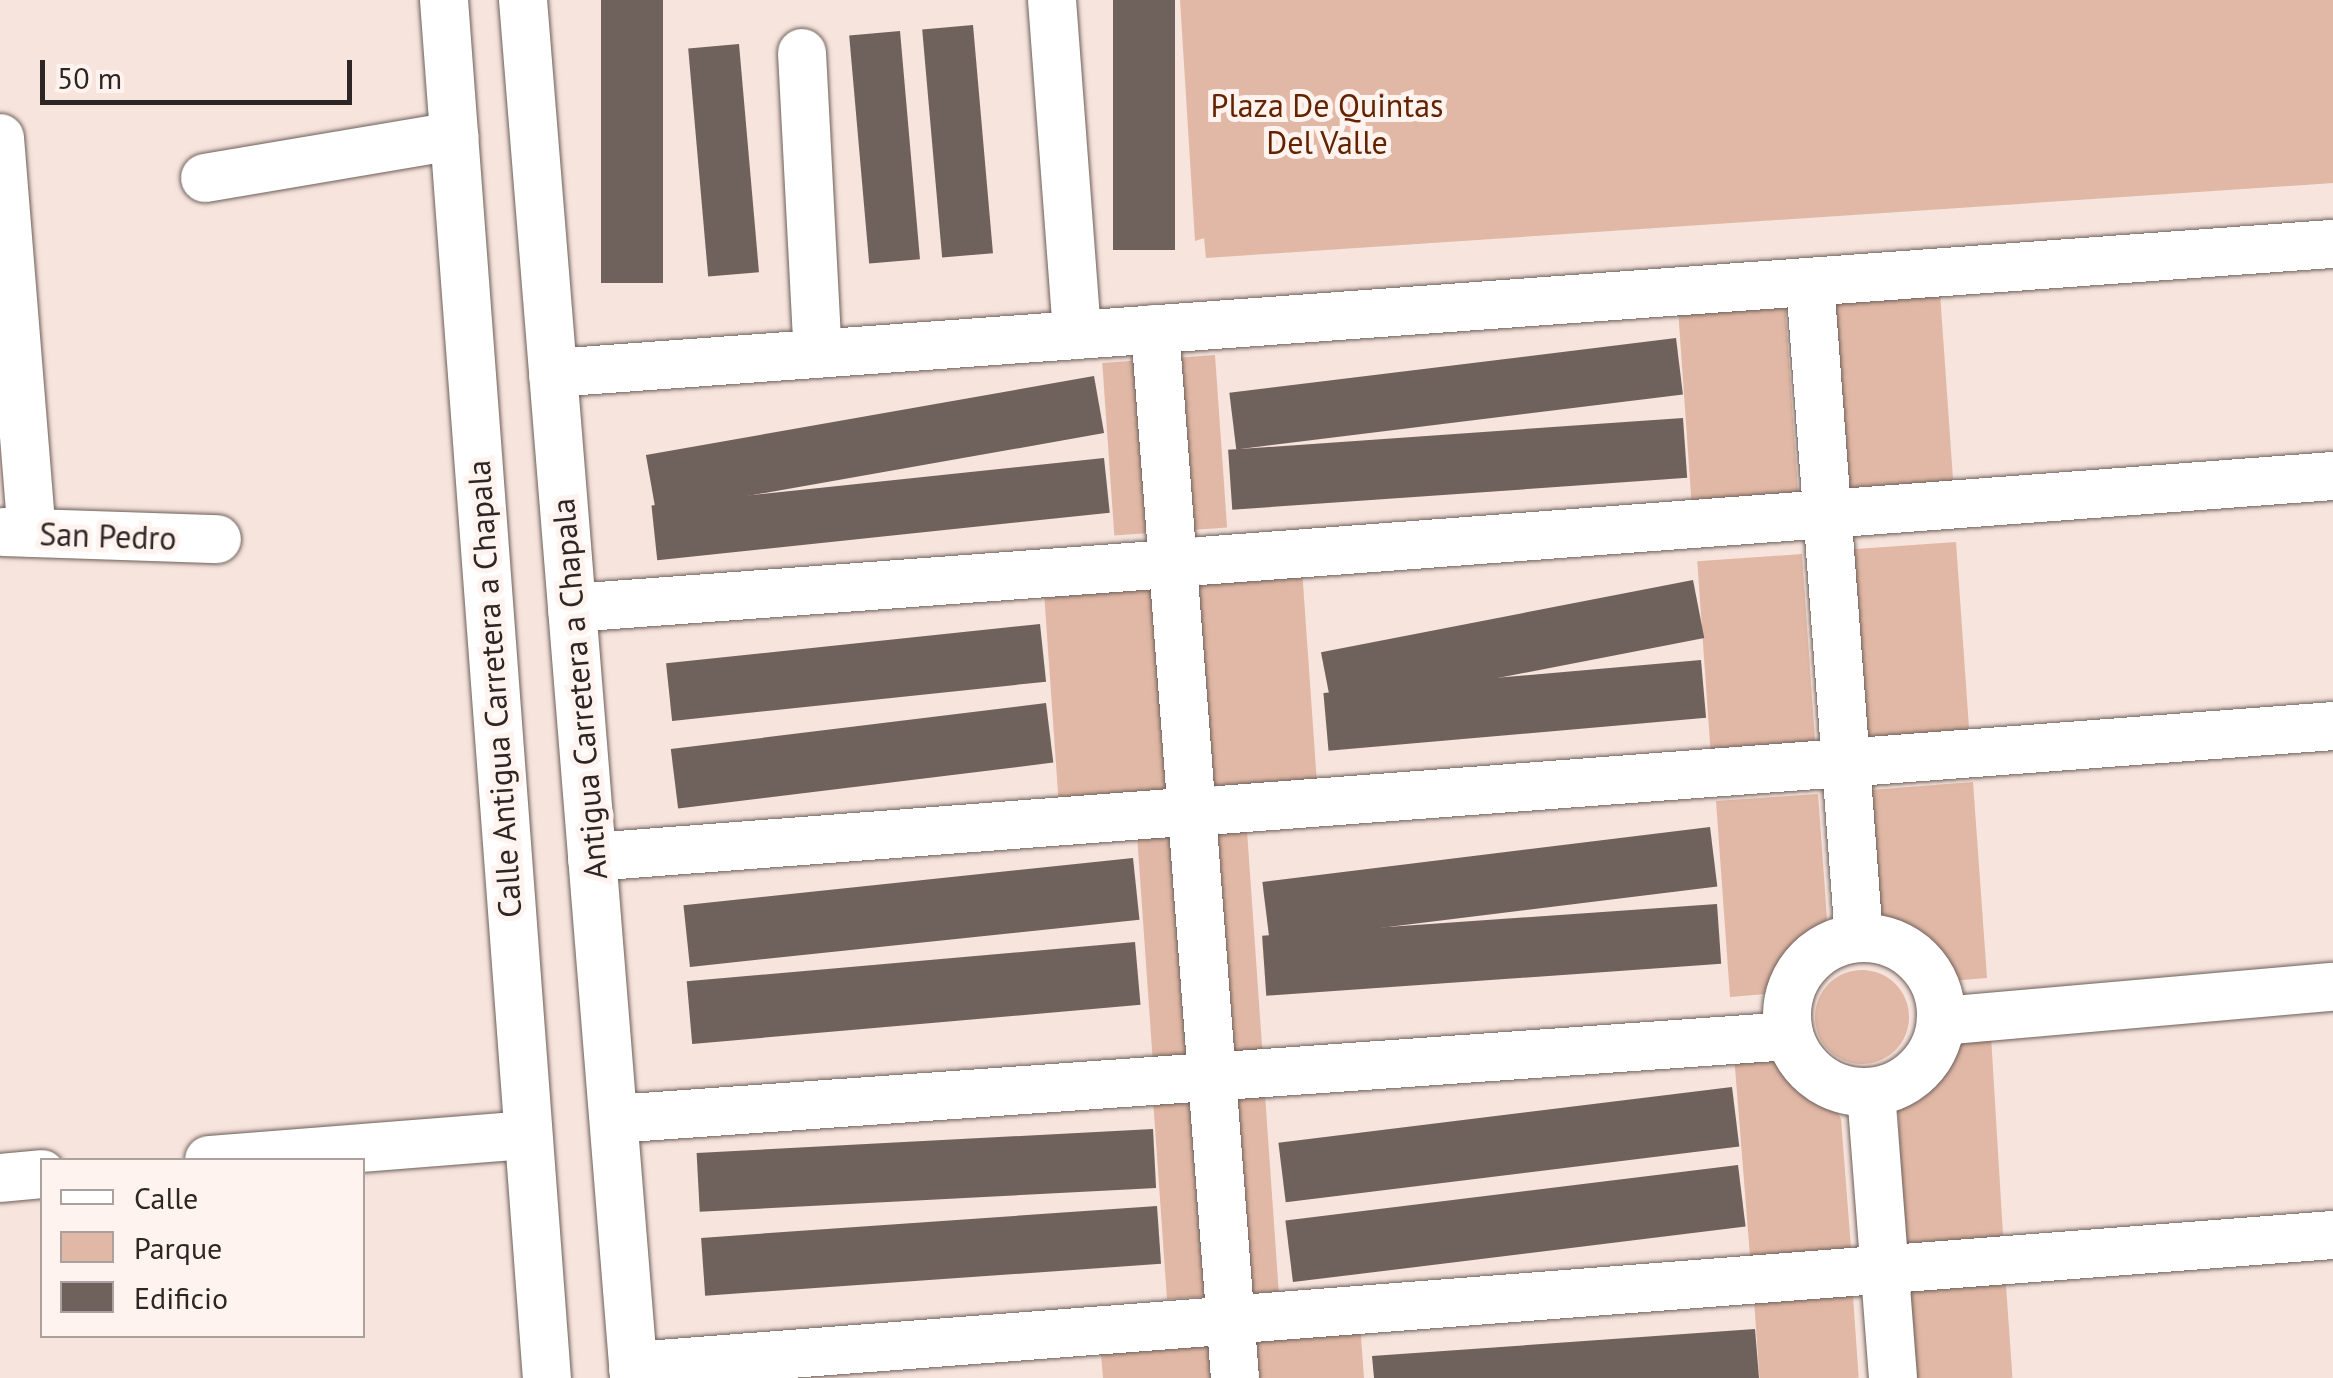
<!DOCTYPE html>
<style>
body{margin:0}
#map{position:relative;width:2333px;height:1378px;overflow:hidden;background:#f6e4dd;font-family:"PT Sans",sans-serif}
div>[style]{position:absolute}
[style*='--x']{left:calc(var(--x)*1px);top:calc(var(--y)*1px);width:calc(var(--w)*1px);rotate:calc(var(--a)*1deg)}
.green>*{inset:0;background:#e1b8a6;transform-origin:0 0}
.round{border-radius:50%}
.building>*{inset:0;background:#6f615b;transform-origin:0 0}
.roads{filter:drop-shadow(0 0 2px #6e5f59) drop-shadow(0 0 2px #6e5f59)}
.minor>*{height:48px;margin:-24px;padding:0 24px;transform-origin:24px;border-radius:24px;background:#fff}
.minor>.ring{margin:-24px;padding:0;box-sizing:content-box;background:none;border:48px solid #fff;border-radius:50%}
span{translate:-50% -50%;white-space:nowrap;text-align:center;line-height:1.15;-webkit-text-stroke:10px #fef3ef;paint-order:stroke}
.park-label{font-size:32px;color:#642300}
.street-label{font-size:32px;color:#2d2624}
.legend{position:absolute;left:40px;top:1158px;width:325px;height:180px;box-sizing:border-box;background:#fef3ef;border:2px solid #aaa19e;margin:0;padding:12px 18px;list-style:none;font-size:30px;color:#2d2624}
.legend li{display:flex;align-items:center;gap:20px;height:50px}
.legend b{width:50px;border:2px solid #aaa19e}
.scale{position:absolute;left:40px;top:60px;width:312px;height:45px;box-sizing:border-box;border:5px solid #2d2624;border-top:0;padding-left:12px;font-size:30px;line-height:35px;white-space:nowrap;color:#2d2624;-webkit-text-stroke:8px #fef3ef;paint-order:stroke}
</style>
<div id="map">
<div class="green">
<i style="clip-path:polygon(1180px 0,2333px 0,2333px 183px,1206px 258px,1204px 238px,1195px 241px)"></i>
<i style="left:1940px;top:293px;width:193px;height:107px;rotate:86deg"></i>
<i style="left:1785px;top:305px;width:191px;height:107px;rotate:86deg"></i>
<i style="left:1215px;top:355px;width:173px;height:113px;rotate:86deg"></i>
<i style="left:1956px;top:542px;width:193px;height:104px;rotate:86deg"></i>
<i style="left:1802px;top:554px;width:192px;height:105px;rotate:86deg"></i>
<i style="left:1302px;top:569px;width:221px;height:259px;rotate:86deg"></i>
<i style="clip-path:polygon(1973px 782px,1987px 978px,1950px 981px,1921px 944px,1880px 929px,1870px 790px)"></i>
<i style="clip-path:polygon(1818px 794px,1828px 933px,1790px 954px,1766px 994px,1730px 997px,1716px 801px)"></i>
<i style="left:1247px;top:831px;width:222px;height:110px;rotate:86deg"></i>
<i class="round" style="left:1815px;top:970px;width:94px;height:94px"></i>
<i style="clip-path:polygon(1991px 1036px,2004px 1251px,1903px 1257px,1898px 1099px,1937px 1066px,1948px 1039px)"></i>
<i style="clip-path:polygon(1777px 1052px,1792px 1077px,1834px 1105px,1841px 1119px,1852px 1261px,1751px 1269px,1734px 1055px)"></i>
<i style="left:1265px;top:1095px;width:197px;height:112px;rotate:86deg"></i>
<i style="left:2005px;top:1271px;width:107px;height:99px;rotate:86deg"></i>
<i style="left:1852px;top:1282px;width:96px;height:99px;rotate:86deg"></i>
<i style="clip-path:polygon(1360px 1324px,1364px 1378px,1103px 1378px,1100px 1342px)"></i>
</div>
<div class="building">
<i style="left:601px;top:0;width:62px;height:283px"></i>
<i style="left:1113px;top:0;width:62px;height:250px"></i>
<i style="left:973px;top:25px;width:229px;height:51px;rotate:85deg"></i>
<i style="left:900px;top:31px;width:229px;height:51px;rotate:85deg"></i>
<i style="left:739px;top:44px;width:229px;height:51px;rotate:85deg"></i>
<i style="left:1676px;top:338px;width:57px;height:450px;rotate:83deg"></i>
<i style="left:1094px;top:376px;width:58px;height:455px;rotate:80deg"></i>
<i style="left:1683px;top:418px;width:60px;height:456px;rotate:86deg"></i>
<i style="left:1104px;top:458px;width:55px;height:455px;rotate:84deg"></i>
<i style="left:1693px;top:580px;width:59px;height:379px;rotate:79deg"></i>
<i style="left:1040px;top:624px;width:58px;height:376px;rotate:84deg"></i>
<i style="left:1701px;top:660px;width:58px;height:379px;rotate:85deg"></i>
<i style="left:1046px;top:703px;width:60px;height:378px;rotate:83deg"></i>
<i style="left:1710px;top:827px;width:60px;height:451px;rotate:83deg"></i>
<i style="left:1133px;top:858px;width:62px;height:452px;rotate:84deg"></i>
<i style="left:1717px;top:904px;width:60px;height:456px;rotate:86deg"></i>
<i style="left:1135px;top:942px;width:63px;height:450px;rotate:85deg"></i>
<i style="left:1732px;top:1087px;width:60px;height:457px;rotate:83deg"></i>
<i style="left:1153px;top:1129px;width:59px;height:457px;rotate:87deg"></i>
<i style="left:1738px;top:1165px;width:62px;height:456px;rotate:83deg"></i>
<i style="left:1157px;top:1206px;width:58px;height:457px;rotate:86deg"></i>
<i style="clip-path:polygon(1755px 1329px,1759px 1378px,1374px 1378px,1372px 1356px)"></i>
</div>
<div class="roads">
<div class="minor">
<i style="--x:444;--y:0;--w:1382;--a:85.73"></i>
<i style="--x:523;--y:0;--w:1382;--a:85.39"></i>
<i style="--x:1052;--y:0;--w:336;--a:85.7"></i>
<i style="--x:802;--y:53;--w:301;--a:87"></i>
<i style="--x:0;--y:138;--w:396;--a:85.4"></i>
<i style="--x:205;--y:178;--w:253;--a:-9.6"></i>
<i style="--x:1810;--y:282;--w:658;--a:85.73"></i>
<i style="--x:1155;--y:329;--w:1052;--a:85.64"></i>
<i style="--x:553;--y:373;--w:1785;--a:-4.15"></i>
<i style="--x:3;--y:532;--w:214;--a:1.9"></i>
<i style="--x:1200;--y:561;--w:1136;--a:-4.29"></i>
<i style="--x:572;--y:608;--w:586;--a:-4.21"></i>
<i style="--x:1219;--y:810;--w:1117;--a:-4.31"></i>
<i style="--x:592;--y:857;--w:580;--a:-4.35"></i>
<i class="ring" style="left:1787px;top:938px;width:106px;height:106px"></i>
<i style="--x:1941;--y:1021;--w:393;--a:-5"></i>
<i style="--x:1871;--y:1092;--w:287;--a:85.6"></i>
<i style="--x:614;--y:1119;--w:1178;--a:-4.04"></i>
<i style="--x:209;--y:1160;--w:319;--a:-4.5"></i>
<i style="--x:0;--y:1178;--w:42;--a:-5.4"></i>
<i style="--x:1254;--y:1318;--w:1082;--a:-4.4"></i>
<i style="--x:633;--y:1366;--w:579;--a:-4.36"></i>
</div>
</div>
<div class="park-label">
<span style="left:1327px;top:124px">Plaza De Quintas<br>Del Valle</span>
</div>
<div class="street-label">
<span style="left:108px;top:536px;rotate:2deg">San Pedro</span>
<span style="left:494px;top:689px;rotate:-94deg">Calle Antigua Carretera a Chapala</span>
<span style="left:579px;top:689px;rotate:-95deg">Antigua Carretera a Chapala</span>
</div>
<ul class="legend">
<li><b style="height:12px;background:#fff"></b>Calle</li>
<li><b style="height:28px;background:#e1b8a6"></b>Parque</li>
<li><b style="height:28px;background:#6f615b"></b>Edificio</li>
</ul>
<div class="scale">50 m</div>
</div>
